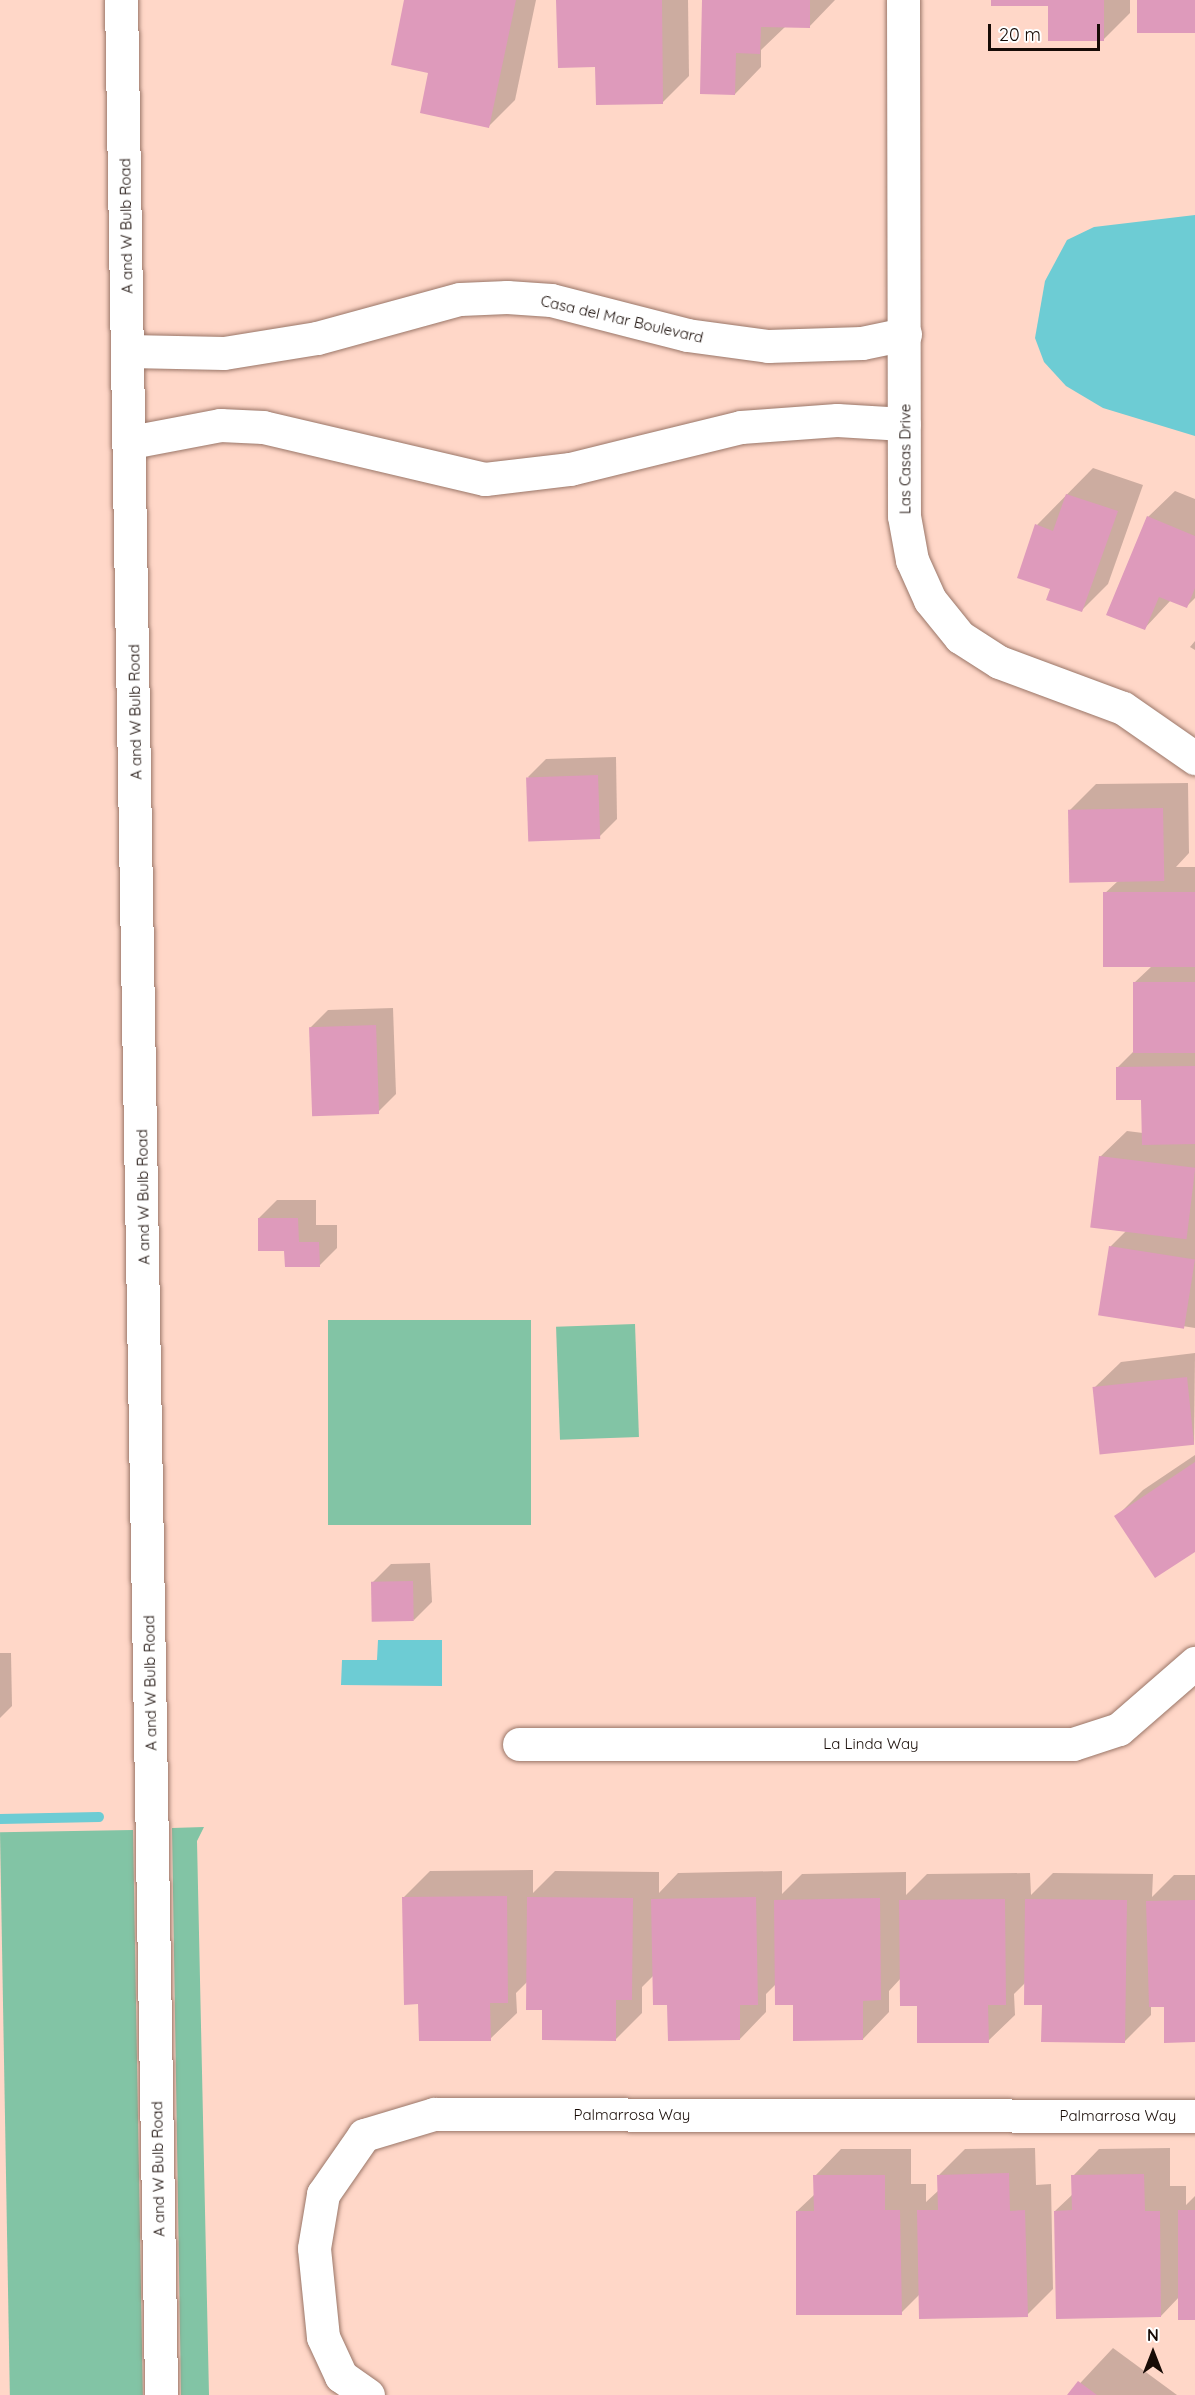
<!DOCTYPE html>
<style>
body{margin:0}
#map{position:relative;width:1195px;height:2395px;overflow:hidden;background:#ffd7c8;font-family:Quicksand,sans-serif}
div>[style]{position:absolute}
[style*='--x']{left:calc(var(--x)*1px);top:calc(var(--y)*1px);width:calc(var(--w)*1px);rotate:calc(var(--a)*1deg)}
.green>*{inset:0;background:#82c4a5;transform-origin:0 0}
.water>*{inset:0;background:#6dccd4}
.shadow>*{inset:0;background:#0003}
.stream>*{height:10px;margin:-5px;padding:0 5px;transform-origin:5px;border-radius:5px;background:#6dccd4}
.building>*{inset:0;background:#de9abb;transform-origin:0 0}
.roads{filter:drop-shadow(0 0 2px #9a7668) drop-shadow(0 0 2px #9a7668)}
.street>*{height:33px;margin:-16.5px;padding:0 16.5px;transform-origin:16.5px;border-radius:16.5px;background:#fff}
.secondary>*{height:33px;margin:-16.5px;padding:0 16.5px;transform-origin:16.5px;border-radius:16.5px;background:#fff}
span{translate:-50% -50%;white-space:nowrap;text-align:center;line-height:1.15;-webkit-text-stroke:4.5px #fff;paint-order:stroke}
.street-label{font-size:15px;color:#170b06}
.north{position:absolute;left:1123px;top:2323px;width:60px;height:60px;-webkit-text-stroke:4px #fff;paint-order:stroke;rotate:0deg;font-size:16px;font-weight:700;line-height:24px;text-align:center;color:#170b06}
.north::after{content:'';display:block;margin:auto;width:21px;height:27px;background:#170b06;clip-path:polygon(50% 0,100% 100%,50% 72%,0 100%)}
.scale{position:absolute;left:988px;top:24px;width:112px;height:27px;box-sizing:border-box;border:3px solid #170b06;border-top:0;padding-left:8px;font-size:18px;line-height:21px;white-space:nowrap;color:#170b06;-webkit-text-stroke:4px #fff;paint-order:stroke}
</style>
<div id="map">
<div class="green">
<i style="left:531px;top:1320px;width:205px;height:203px;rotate:90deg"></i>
<i style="left:635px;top:1324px;width:113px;height:79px;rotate:88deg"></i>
<i style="clip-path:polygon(204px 1827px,197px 1841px,209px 2395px,181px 2395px,172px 1828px)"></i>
<i style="left:133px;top:1830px;width:565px;height:133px;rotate:89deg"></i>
</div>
<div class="water">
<i style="clip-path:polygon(1195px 215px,1195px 436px,1103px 408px,1066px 386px,1044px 362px,1035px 338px,1045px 281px,1067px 240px,1094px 227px)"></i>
<i style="clip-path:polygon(378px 1640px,442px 1640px,442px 1686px,341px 1685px,342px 1660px,377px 1660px)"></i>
</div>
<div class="shadow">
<i style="clip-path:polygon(406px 0,536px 0,515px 100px,489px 126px,430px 72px)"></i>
<i style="clip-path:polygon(558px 0,688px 0,689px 76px,662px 103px)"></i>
<i style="clip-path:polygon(704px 0,835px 0,809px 27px,786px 26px,761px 50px,761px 67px,735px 94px)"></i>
<i style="clip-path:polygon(993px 0,1130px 0,1130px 13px,1103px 40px,1050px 5px)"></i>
<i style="clip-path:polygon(1093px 468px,1143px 485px,1108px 584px,1082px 610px,1052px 588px,1037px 525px)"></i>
<i style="clip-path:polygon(1175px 491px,1195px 499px,1195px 598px,1186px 607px,1171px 600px,1144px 629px,1148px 517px)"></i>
<i style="clip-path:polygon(1195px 641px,1195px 650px,1190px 647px)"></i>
<i style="clip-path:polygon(616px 757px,617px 819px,599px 837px,528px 777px,546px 759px)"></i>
<i style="clip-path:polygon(1188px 783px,1189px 853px,1176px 867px,1195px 867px,1195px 1328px,1100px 1313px,1111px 1246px,1126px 1231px,1100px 1157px,1127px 1131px,1143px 1133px,1143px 1098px,1117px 1068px,1135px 1050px,1134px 983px,1152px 966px,1104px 894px,1118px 881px,1070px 810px,1096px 784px)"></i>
<i style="clip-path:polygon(393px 1008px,396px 1094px,378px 1112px,310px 1028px,328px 1010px)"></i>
<i style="clip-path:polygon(277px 1200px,316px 1200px,316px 1225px,337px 1225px,337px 1248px,319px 1266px,286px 1249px,259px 1218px)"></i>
<i style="clip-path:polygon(1195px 1353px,1194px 1443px,1094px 1388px,1121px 1362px)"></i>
<i style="clip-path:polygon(1195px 1455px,1195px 1550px,1116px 1517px,1143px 1490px)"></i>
<i style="clip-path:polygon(430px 1563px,432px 1602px,414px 1620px,373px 1582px,391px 1564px)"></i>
<i style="clip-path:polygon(0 1653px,11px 1653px,12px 1706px,0 1718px)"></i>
<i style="clip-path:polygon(533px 1870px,533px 1893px,555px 1871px,659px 1872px,659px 1893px,678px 1873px,782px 1871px,782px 1894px,802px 1874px,906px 1872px,906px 1895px,927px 1874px,1030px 1873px,1031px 1895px,1053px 1873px,1153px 1874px,1152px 1897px,1174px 1875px,1195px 1875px,1195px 2041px,1165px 2006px,1151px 2006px,1151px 2015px,1124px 2042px,1043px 2003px,1025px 1983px,1014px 1994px,1015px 2015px,988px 2041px,918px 2004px,901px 1978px,889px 1991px,889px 2012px,863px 2039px,794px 2003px,777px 1983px,766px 1994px,766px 2012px,740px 2039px,669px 2003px,654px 1975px,642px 1987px,642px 2013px,615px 2040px,544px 2008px,528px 1981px,516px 1993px,517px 2013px,490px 2039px,420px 2002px,403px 1898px,430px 1871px)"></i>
<i style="clip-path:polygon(1035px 2148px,1036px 2185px,1051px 2184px,1053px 2289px,1027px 2315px,920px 2294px,901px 2313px,797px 2211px,815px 2194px,815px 2176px,841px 2149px,911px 2149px,911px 2184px,926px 2184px,926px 2202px,939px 2190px,938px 2176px,965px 2149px)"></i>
<i style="clip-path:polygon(1170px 2148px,1170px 2186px,1186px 2186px,1186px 2205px,1195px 2196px,1195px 2318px,1180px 2296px,1161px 2316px,1055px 2211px,1073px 2194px,1073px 2176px,1099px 2149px)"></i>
<i style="clip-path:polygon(1113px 2348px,1177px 2395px,1069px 2395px)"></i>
</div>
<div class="stream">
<i style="--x:0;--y:1819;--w:99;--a:-1.2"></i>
</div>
<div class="building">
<i style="clip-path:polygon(404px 0,516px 0,489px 128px,420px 113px,428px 73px,391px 65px)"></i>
<i style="clip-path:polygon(556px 0,662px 0,663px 104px,596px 105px,595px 67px,558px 68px)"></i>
<i style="clip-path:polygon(702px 0,810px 0,810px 28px,761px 27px,760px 54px,736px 53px,735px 95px,700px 94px)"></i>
<i style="clip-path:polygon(991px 0,1104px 0,1104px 41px,1048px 41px,1048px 6px,991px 6px)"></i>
<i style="left:1137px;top:0;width:58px;height:33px"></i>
<i style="clip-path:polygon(1066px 494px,1118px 511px,1082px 612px,1046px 600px,1050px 589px,1017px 578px,1035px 524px,1053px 531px)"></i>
<i style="clip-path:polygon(1147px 516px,1195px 536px,1195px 588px,1187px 608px,1159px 597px,1145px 630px,1106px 615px)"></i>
<i style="left:598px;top:775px;width:64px;height:72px;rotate:88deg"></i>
<i style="left:1163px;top:808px;width:73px;height:95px;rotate:89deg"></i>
<i style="left:1195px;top:892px;width:75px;height:92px;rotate:90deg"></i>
<i style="left:1195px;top:982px;width:71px;height:62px;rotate:90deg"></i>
<i style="left:376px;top:1025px;width:89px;height:67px;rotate:88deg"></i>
<i style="clip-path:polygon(1195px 1066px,1195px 1144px,1142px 1145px,1141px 1100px,1116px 1100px,1116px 1067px)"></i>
<i style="left:1099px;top:1156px;width:97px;height:72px;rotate:7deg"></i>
<i style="clip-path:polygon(258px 1218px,298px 1218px,299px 1242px,319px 1242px,320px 1267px,285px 1267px,284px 1251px,258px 1251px)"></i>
<i style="left:1109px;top:1246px;width:87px;height:70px;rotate:9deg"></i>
<i style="left:1187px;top:1377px;width:68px;height:95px;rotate:84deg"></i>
<i style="clip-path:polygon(1195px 1462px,1195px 1552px,1155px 1578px,1114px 1516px)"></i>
<i style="left:413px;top:1581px;width:40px;height:42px;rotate:89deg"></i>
<i style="clip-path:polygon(507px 1896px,508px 2003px,490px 2003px,491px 2041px,419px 2041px,418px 2004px,404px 2005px,402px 1897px)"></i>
<i style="clip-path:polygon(527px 1897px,633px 1898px,632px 2000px,616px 2000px,616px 2041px,542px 2040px,542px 2010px,526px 2010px)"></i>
<i style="clip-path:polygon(756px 1897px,758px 2005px,740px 2005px,740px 2040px,668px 2041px,667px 2005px,653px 2005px,651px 1899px)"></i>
<i style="clip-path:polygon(880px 1898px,881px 2000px,863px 2001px,863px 2040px,793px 2041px,793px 2005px,775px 2005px,774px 1900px)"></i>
<i style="clip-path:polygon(1005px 1899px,1006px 2005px,988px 2005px,989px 2043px,917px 2043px,917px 2006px,900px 2006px,899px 1900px)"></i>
<i style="clip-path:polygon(1025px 1899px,1127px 1900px,1125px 2043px,1041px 2042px,1042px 2005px,1024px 2005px)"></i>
<i style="clip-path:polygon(1195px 1900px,1195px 2042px,1164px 2043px,1164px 2007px,1149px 2007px,1146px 1901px)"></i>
<i style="clip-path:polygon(1009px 2173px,1010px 2211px,1025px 2210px,1028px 2317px,919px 2319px,917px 2210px,938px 2210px,937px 2175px)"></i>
<i style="clip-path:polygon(1144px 2174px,1145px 2211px,1160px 2211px,1161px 2317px,1056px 2319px,1054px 2211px,1072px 2210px,1071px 2175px)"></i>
<i style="clip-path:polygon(813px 2175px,885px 2175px,885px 2210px,900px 2210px,902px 2315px,796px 2315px,796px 2211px,814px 2211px)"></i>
<i style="left:1195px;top:2210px;width:110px;height:17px;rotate:90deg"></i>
<i style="clip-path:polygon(1078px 2381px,1097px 2395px,1067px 2395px)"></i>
</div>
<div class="roads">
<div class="street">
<i style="--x:903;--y:0;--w:516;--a:89.89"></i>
<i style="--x:904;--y:516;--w:45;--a:79.7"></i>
<i style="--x:912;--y:560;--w:44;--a:65.8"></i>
<i style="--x:930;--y:600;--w:48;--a:51"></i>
<i style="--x:960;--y:637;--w:46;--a:32.7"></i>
<i style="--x:999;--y:662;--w:132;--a:20.4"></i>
<i style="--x:1123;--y:708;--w:88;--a:34.8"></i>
<i style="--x:129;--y:351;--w:95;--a:1.2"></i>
<i style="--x:224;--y:353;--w:94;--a:-9.2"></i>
<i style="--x:317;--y:338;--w:148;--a:-15.3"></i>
<i style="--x:460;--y:299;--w:47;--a:-2.4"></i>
<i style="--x:507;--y:297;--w:44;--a:3.9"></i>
<i style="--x:551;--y:300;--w:140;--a:14.4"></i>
<i style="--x:687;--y:335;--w:82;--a:7.7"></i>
<i style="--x:768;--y:346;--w:94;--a:-1.8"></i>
<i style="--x:862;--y:343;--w:44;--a:-11.8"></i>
<i style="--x:131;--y:442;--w:91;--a:-10.8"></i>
<i style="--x:220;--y:425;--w:43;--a:2.7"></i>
<i style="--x:263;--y:427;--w:228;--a:13.2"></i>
<i style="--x:485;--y:479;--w:86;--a:-6.7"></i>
<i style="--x:570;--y:469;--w:176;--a:-13.8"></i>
<i style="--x:741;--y:427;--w:96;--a:-4.2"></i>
<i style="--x:837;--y:420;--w:67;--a:3.4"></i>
<i style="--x:519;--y:1744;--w:554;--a:0"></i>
<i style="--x:1073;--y:1744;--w:48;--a:-18.1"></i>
<i style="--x:1119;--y:1729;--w:101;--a:-41"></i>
<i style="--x:368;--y:2395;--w:33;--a:-145"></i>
<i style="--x:341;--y:2376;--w:43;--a:-114.8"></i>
<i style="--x:323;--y:2337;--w:89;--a:-95.8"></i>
<i style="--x:314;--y:2248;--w:55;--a:-80.5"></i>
<i style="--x:323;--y:2194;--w:72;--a:-55.2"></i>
<i style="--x:364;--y:2135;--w:73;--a:-16.7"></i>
<i style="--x:434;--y:2114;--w:761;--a:0.15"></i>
</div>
<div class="secondary">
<i style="--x:121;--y:0;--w:2395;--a:89.04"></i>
</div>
</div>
<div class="street-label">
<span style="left:126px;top:226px;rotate:-91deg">A and W Bulb Road</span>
<span style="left:622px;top:319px;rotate:13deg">Casa del Mar Boulevard</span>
<span style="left:905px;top:459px;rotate:-90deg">Las Casas Drive</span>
<span style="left:135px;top:712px;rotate:-91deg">A and W Bulb Road</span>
<span style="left:143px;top:1197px;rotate:-91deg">A and W Bulb Road</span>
<span style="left:150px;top:1683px;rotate:-91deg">A and W Bulb Road</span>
<span style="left:871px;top:1744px">La Linda Way</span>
<span style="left:632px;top:2115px">Palmarrosa Way</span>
<span style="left:1118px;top:2116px">Palmarrosa Way</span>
<span style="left:158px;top:2169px;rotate:-91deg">A and W Bulb Road</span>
</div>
<div class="north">N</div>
<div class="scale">20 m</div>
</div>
